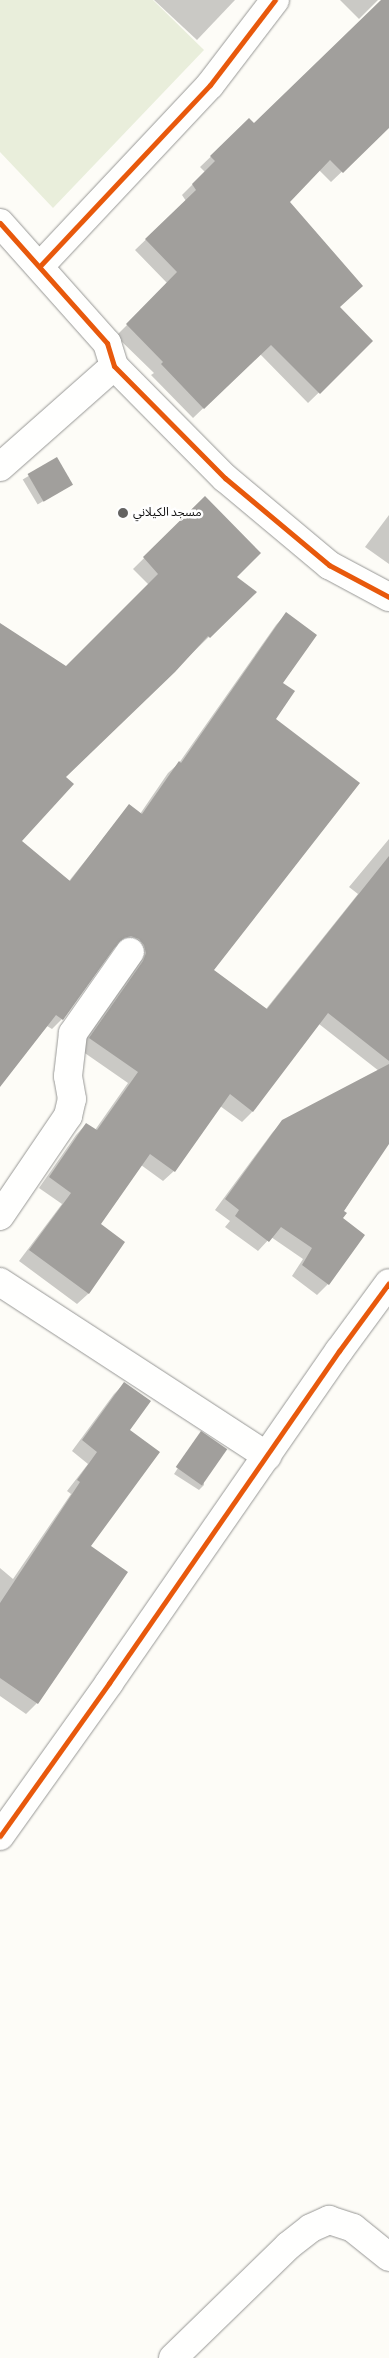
<!DOCTYPE html>
<meta charset="utf-8">
<style>
body{margin:0}
#map{position:relative;width:389px;height:2358px;overflow:hidden;background:#fdfcf7;font-family:"Crimson Pro","Noto Sans Arabic",serif}
div>[style]{position:absolute}
[style*='--x']{left:calc(var(--x)*1px);top:calc(var(--y)*1px);width:calc(var(--w)*1px);rotate:calc(var(--a)*1deg)}
.cemetery>*{inset:0;background:#e9eedb}
.shadow>*{inset:0;background:#0003;transform-origin:0 0}
.building>*{inset:0;background:#a19f9c;transform-origin:0 0}
.roads{filter:drop-shadow(0 0 1px #979795) drop-shadow(0 0 1px #979795)}
.minor>*{height:28px;margin:-14px;padding:0 14px;transform-origin:14px;border-radius:14px;background:#fffffe}
.cycleway>*{height:5px;margin:-2.5px;padding:0 2.5px;transform-origin:2.5px;border-radius:2.5px;background:#e8590c}
.dots>*{width:14px;height:14px;translate:-50% -50%;box-sizing:border-box;border:2px solid #fff;border-radius:50%}
span{translate:-50% -50%;white-space:nowrap;text-align:center;line-height:1.15;-webkit-text-stroke:5px #fff;paint-order:stroke}
.poi-label{font-size:12px;color:#111}
.left{translate:0 -50%;text-align:left}
</style>
<div id="map">
<div class="cemetery">
<i style="clip-path:polygon(0 0,153px 0,204px 50px,53px 208px,0 152px)"></i>
</div>
<div class="shadow">
<i style="clip-path:polygon(154px 0,235px 0,197px 40px)"></i>
<i style="clip-path:polygon(340px 0,378px 0,359px 19px)"></i>
<i style="clip-path:polygon(389px 54px,389px 127px,331px 182px,319px 170px,289px 202px,339px 307px,372px 341px,308px 403px,260px 354px,193px 418px,151px 375px,154px 373px,116px 336px,168px 284px,135px 250px,186px 201px,182px 195px,205px 172px,200px 167px,249px 120px,254px 125px)"></i>
<i style="left:57px;top:459px;width:29px;height:40px;rotate:59deg"></i>
<i style="clip-path:polygon(205px 498px,235px 577px,255px 592px,65px 777px,20px 841px,69px 881px,129px 806px,140px 814px,168px 773px,179px 763px,276px 625px,286px 614px,281px 683px,274px 719px,212px 970px,266px 1009px,358px 894px,349px 887px,389px 839px,389px 1142px,343px 1212px,342px 1219px,364px 1235px,328px 1284px,317px 1295px,292px 1276px,303px 1259px,271px 1237px,258px 1251px,225px 1227px,230px 1221px,215px 1210px,272px 1133px,283px 1121px,379px 1071px,319px 1024px,252px 1112px,242px 1122px,220px 1106px,174px 1171px,163px 1181px,141px 1165px,99px 1224px,123px 1243px,88px 1294px,77px 1304px,19px 1261px,62px 1204px,39px 1188px,76px 1135px,86px 1124px,95px 1130px,128px 1083px,79px 1049px,133px 972px,136px 964px,120px 946px,112px 948px,62px 1019px,52px 1029px,47px 1026px,0 1085px,0 625px,66px 668px,149px 585px,133px 569px)"></i>
<i style="clip-path:polygon(389px 515px,389px 564px,365px 547px)"></i>
<i style="clip-path:polygon(125px 1383px,89px 1546px,37px 1703px,26px 1714px,0 1696px,0 1568px,13px 1579px,71px 1494px,67px 1491px,88px 1464px,72px 1451px,114px 1394px)"></i>
<i style="clip-path:polygon(201px 1433px,204px 1485px,199px 1490px,174px 1474px)"></i>
</div>
<div class="building">
<i style="clip-path:polygon(381px 0,389px 0,389px 128px,343px 173px,330px 160px,290px 202px,363px 286px,340px 307px,373px 341px,320px 394px,271px 345px,204px 409px,161px 364px,163px 362px,126px 324px,177px 272px,145px 239px,196px 190px,192px 184px,215px 161px,210px 156px,249px 118px,254px 123px)"></i>
<i style="left:57px;top:457px;width:32px;height:34px;rotate:60deg"></i>
<i style="clip-path:polygon(205px 496px,261px 553px,237px 577px,257px 592px,210px 638px,208px 636px,175px 672px,66px 777px,74px 784px,22px 841px,70px 881px,129px 804px,142px 814px,179px 761px,181px 763px,286px 612px,317px 635px,283px 683px,295px 691px,276px 719px,360px 783px,214px 970px,267px 1009px,389px 856px,389px 1061px,328px 1013px,253px 1112px,230px 1094px,175px 1172px,150px 1154px,101px 1224px,125px 1242px,89px 1294px,29px 1250px,71px 1193px,49px 1177px,86px 1123px,97px 1130px,138px 1072px,89px 1038px,143px 961px,146px 953px,144px 945px,139px 939px,131px 936px,124px 938px,118px 943px,63px 1020px,56px 1015px,0 1087px,0 623px,66px 666px,158px 574px,143px 557px)"></i>
<i style="clip-path:polygon(389px 1064px,389px 1144px,344px 1211px,347px 1213px,343px 1218px,365px 1235px,329px 1285px,302px 1265px,312px 1248px,281px 1227px,269px 1242px,235px 1216px,239px 1210px,225px 1199px,282px 1120px)"></i>
<i style="clip-path:polygon(124px 1382px,151px 1401px,130px 1430px,160px 1452px,91px 1546px,128px 1572px,38px 1704px,0 1678px,0 1603px,80px 1482px,77px 1480px,97px 1452px,82px 1440px)"></i>
<i style="left:201px;top:1431px;width:32px;height:44px;rotate:35deg"></i>
</div>
<div class="roads">
<div class="minor">
<i style="--x:0;--y:223;--w:161;--a:48.3"></i>
<i style="--x:107;--y:343;--w:24;--a:73"></i>
<i style="--x:114;--y:366;--w:158;--a:45.3"></i>
<i style="--x:225;--y:478;--w:136;--a:39.9"></i>
<i style="--x:329;--y:565;--w:68;--a:28.1"></i>
<i style="--x:40;--y:266;--w:248;--a:-46.8"></i>
<i style="--x:210;--y:85;--w:107;--a:-52.6"></i>
<i style="--x:0;--y:467;--w:152;--a:-41.5"></i>
<i style="--x:0;--y:1216;--w:121;--a:-55.8"></i>
<i style="--x:68;--y:1116;--w:17;--a:-77"></i>
<i style="--x:72;--y:1099;--w:23;--a:-100"></i>
<i style="--x:68;--y:1076;--w:43;--a:-83.4"></i>
<i style="--x:73;--y:1033;--w:99;--a:-54.9"></i>
<i style="--x:0;--y:1282;--w:319;--a:33.1"></i>
<i style="--x:0;--y:1836;--w:188;--a:-54.5"></i>
<i style="--x:109;--y:1683;--w:404;--a:-55.3"></i>
<i style="--x:339;--y:1351;--w:84;--a:-53.7"></i>
<i style="--x:173;--y:2358;--w:161;--a:-44.2"></i>
<i style="--x:288;--y:2246;--w:29;--a:-38"></i>
<i style="--x:311;--y:2228;--w:20;--a:-24"></i>
<i style="--x:329;--y:2220;--w:25;--a:18"></i>
<i style="--x:353;--y:2228;--w:46;--a:38.9"></i>
</div>
</div>
<div class="cycleway">
<i style="--x:0;--y:223;--w:161;--a:48.3"></i>
<i style="--x:107;--y:343;--w:24;--a:73"></i>
<i style="--x:114;--y:366;--w:158;--a:45.3"></i>
<i style="--x:225;--y:478;--w:136;--a:39.9"></i>
<i style="--x:329;--y:565;--w:68;--a:28.1"></i>
<i style="--x:40;--y:266;--w:248;--a:-46.8"></i>
<i style="--x:210;--y:85;--w:107;--a:-52.6"></i>
<i style="--x:0;--y:1836;--w:188;--a:-54.5"></i>
<i style="--x:109;--y:1683;--w:404;--a:-55.3"></i>
<i style="--x:339;--y:1351;--w:84;--a:-53.7"></i>
</div>
<div class="dots">
<i style="left:123px;top:513px;background:#646362"></i>
</div>
<div class="poi-label">
<span class="left" style="left:133px;top:513px">مسجد الكيلاني</span>
</div>
</div>
